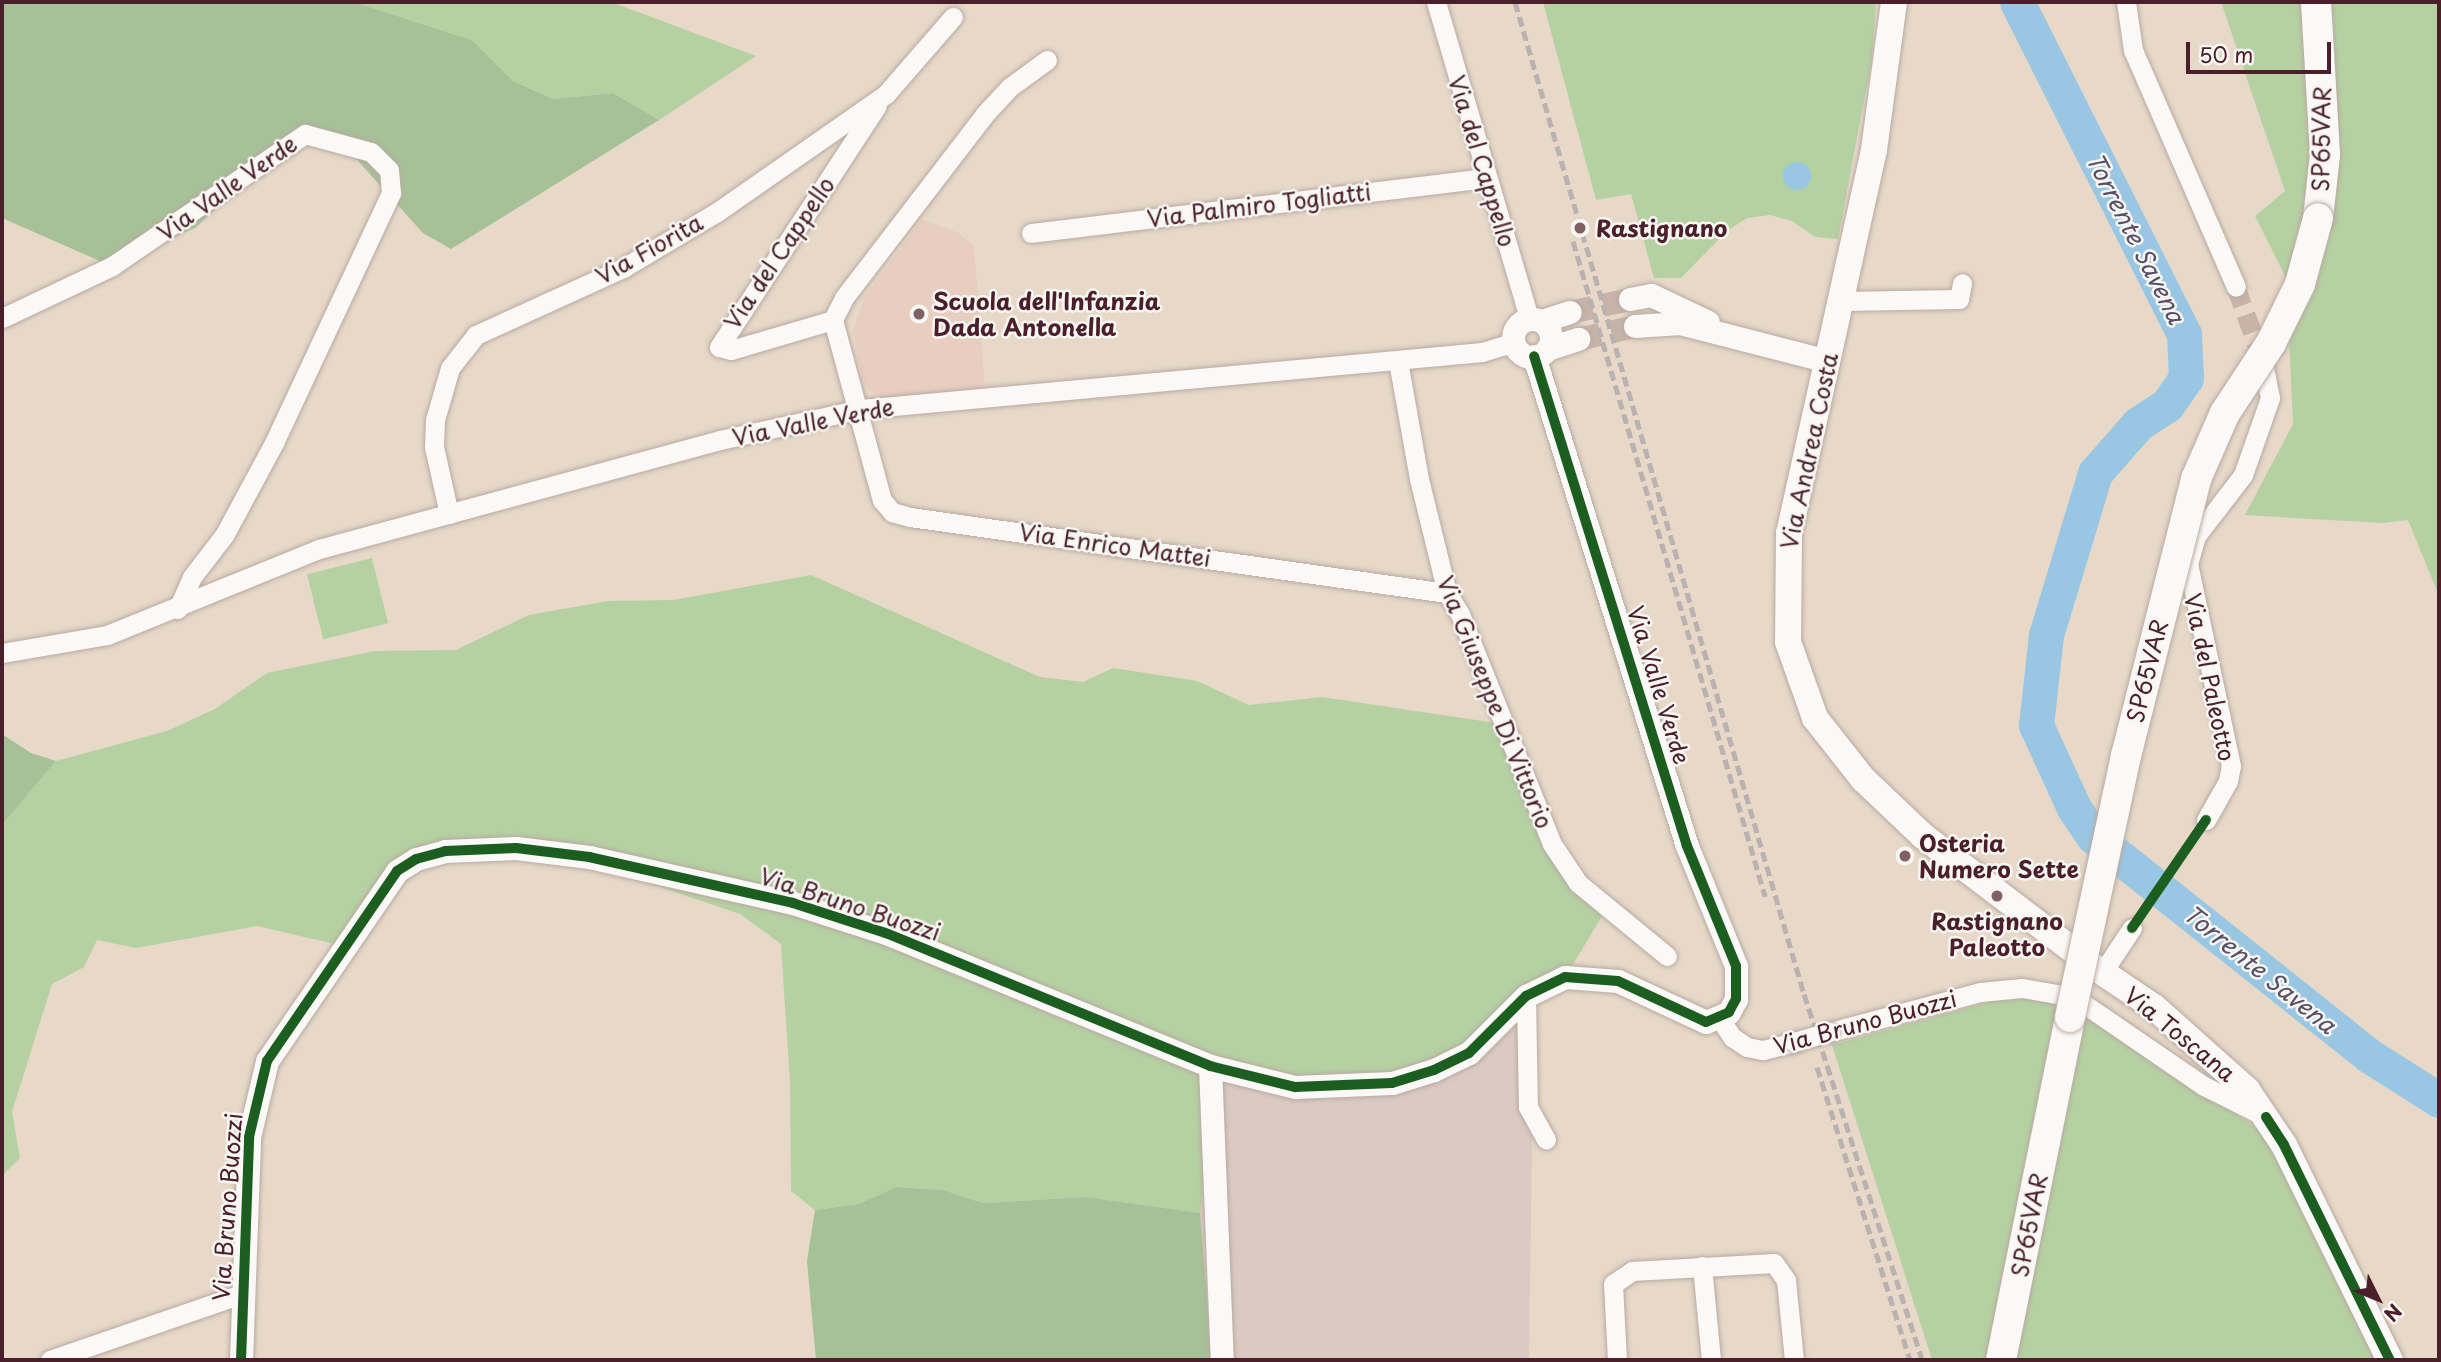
<!DOCTYPE html>
<style>
body{margin:0}
#map{position:relative;width:2441px;height:1362px;overflow:hidden;background:#e7d8c8;font-family:"Playpen Sans",sans-serif}
div>[style]{position:absolute}
[style*='--x']{left:calc(var(--x)*1px);top:calc(var(--y)*1px);width:calc(var(--w)*1px);rotate:calc(var(--a)*1deg)}
.built>*{inset:0;background:#e8cebf}
.industrial>*{inset:0;background:#dbcac2}
.green>*{inset:0;background:#b5d1a2;transform-origin:0 0}
.forest>*{inset:0;background:#a6c198}
.water>*{inset:0;background:#99c7e3}
.round{border-radius:50%}
.river>*{height:35px;margin:-17.5px;padding:0 17.5px;transform-origin:17.5px;border-radius:17.5px;background:#99c7e3}
.minor-tunnel>*{height:19px;margin-top:-9.5px;transform-origin:0;background:repeating-linear-gradient(90deg,#c8b3a9 0 19px,transparent 0 29px)}
.tertiary-tunnel>*{height:23px;margin-top:-11.5px;transform-origin:0;background:repeating-linear-gradient(90deg,#c8b3a9 0 23px,transparent 0 34px)}
.roads{filter:drop-shadow(0 0 2px #b8aaa1) drop-shadow(0 0 2px #b8aaa1)}
.minor>*{height:19px;margin:-9.5px;padding:0 9.5px;transform-origin:9.5px;border-radius:9.5px;background:#fbf9f7}
.tertiary>*{height:23px;margin:-11.5px;padding:0 11.5px;transform-origin:11.5px;border-radius:11.5px;background:#fbf9f7}
.tertiary>.ring{margin:-11.5px;padding:0;box-sizing:content-box;background:none;border:23px solid #fbf9f7;border-radius:50%}
.secondary>*{height:26px;margin:-13px;padding:0 13px;transform-origin:13px;border-radius:13px;background:#fbf9f7}
.primary>*{height:30px;margin:-15px;padding:0 15px;transform-origin:15px;border-radius:15px;background:#fbf9f7}
.rail>*{height:5px;margin-top:-2.5px;transform-origin:0;background:repeating-linear-gradient(90deg,#b9b2b1 0 10px,transparent 0 15px)}
.bridges{filter:drop-shadow(0 0 2px #b8aaa1) drop-shadow(0 0 2px #b8aaa1)}
.minor-bridge>*{height:19px;margin:-9.5px;padding:0 9.5px;transform-origin:9.5px;border-radius:9.5px;background:#fbf9f7}
.primary-bridge>*{height:30px;margin:-15px;padding:0 15px;transform-origin:15px;border-radius:15px;background:#fbf9f7}
.cycleway>*{height:10px;margin:-5px;padding:0 5px;transform-origin:5px;border-radius:5px;background:#1b5e20}
.dots>*{width:19px;height:19px;translate:-50% -50%;box-sizing:border-box;border:4px solid #f6f6f2;border-radius:50%}
span{translate:-50% -50%;white-space:nowrap;text-align:center;line-height:1.15;-webkit-text-stroke:5px #f6f6f2;paint-order:stroke}
.street-label{font-size:23px;color:#4a1f2b}
.poi-label{font-size:23px;color:#4a1f2b;font-weight:700}
.left{translate:0 -50%;text-align:left}
.water-label{font-size:24px;color:#584f66;font-style:italic}
.frame{position:absolute;inset:0;border:4px solid #4a1f2b;pointer-events:none}
.north{position:absolute;left:2343px;top:1264px;width:70px;height:70px;-webkit-text-stroke:5px #f6f6f2;paint-order:stroke;rotate:133deg;font-size:19px;font-weight:700;line-height:28px;text-align:center;color:#4a1f2b}
.north::after{content:'';display:block;margin:auto;width:24px;height:32px;background:#4a1f2b;clip-path:polygon(50% 0,100% 100%,50% 72%,0 100%)}
.scale{position:absolute;left:2186px;top:42px;width:145px;height:32px;box-sizing:border-box;border:4px solid #4a1f2b;border-top:0;padding-left:9px;font-size:21px;line-height:24px;white-space:nowrap;color:#4a1f2b;-webkit-text-stroke:5px #f6f6f2;paint-order:stroke}
</style>
<div id="map">
<div class="built">
<i style="clip-path:polygon(922px 219px,957px 232px,974px 246px,985px 388px,881px 400px,864px 385px,853px 331px,864px 298px)"></i>
</div>
<div class="industrial">
<i style="clip-path:polygon(1526px 1012px,1533px 1082px,1529px 1360px,1212px 1360px,1200px 1213px,1221px 1072px)"></i>
</div>
<div class="green">
<i style="clip-path:polygon(354px 2px,611px 2px,756px 56px,659px 120px,613px 93px,553px 99px,513px 81px,472px 40px)"></i>
<i style="clip-path:polygon(1543px 2px,1876px 2px,1872px 58px,1838px 239px,1815px 237px,1792px 221px,1770px 215px,1747px 218px,1727px 231px,1681px 278px,1654px 278px,1631px 194px,1596px 200px)"></i>
<i style="clip-path:polygon(2221px 2px,2439px 2px,2439px 596px,2408px 520px,2382px 523px,2245px 515px,2293px 424px,2286px 278px,2255px 216px,2285px 191px)"></i>
<i style="left:372px;top:558px;width:67px;height:67px;rotate:76deg"></i>
<i style="clip-path:polygon(811px 575px,1040px 677px,1083px 682px,1113px 668px,1197px 681px,1249px 705px,1322px 697px,1496px 723px,1523px 782px,1604px 913px,1570px 969px,1468px 1062px,1362px 1087px,1221px 1072px,1200px 1213px,1086px 1197px,983px 1203px,943px 1190px,896px 1187px,859px 1204px,815px 1210px,791px 1191px,790px 1082px,781px 944px,740px 914px,607px 869px,466px 854px,425px 862px,393px 884px,348px 947px,257px 926px,136px 948px,97px 940px,84px 967px,52px 984px,12px 1112px,20px 1158px,2px 1176px,2px 825px,56px 761px,167px 731px,215px 709px,267px 673px,375px 651px,456px 650px,529px 615px,608px 601px,673px 600px)"></i>
<i style="clip-path:polygon(2018px 994px,2067px 999px,2264px 1133px,2375px 1360px,1932px 1360px,1832px 1045px)"></i>
</div>
<div class="forest">
<i style="clip-path:polygon(2px 2px,354px 2px,472px 40px,513px 81px,553px 99px,613px 93px,659px 120px,451px 249px,423px 233px,351px 153px,309px 143px,267px 161px,195px 228px,109px 265px,2px 218px)"></i>
<i style="clip-path:polygon(2px 734px,31px 753px,56px 761px,2px 825px)"></i>
<i style="clip-path:polygon(896px 1187px,943px 1190px,983px 1203px,1086px 1197px,1200px 1213px,1212px 1360px,816px 1360px,807px 1261px,815px 1210px,859px 1204px)"></i>
</div>
<div class="water">
<i class="round" style="left:1783px;top:162px;width:28px;height:28px"></i>
</div>
<div class="river">
<i style="--x:2017;--y:2;--w:372;--a:63.3"></i>
<i style="--x:2184;--y:334;--w:44;--a:87.4"></i>
<i style="--x:2186;--y:378;--w:33;--a:125"></i>
<i style="--x:2167;--y:405;--w:35;--a:147"></i>
<i style="--x:2138;--y:424;--w:65;--a:131.3"></i>
<i style="--x:2095;--y:473;--w:169;--a:106.8"></i>
<i style="--x:2046;--y:635;--w:91;--a:96.3"></i>
<i style="--x:2036;--y:725;--w:91;--a:65.4"></i>
<i style="--x:2074;--y:808;--w:34;--a:56"></i>
<i style="--x:2093;--y:836;--w:352;--a:38.5"></i>
<i style="--x:2368;--y:1055;--w:84;--a:32.4"></i>
</div>
<div class="minor-tunnel">
<i style="--x:2236;--y:287;--w:79;--a:70"></i>
</div>
<div class="tertiary-tunnel">
<i style="--x:1570;--y:312;--w:61;--a:-12.2"></i>
<i style="--x:1578;--y:339;--w:58;--a:-12.8"></i>
</div>
<div class="roads">
<div class="minor">
<i style="--x:1436;--y:2;--w:330;--a:73.6"></i>
<i style="--x:2126;--y:2;--w:49;--a:81.7"></i>
<i style="--x:2133;--y:50;--w:258;--a:66.5"></i>
<i style="--x:1047;--y:60;--w:46;--a:143.9"></i>
<i style="--x:1010;--y:87;--w:37;--a:133"></i>
<i style="--x:985;--y:114;--w:232;--a:127.5"></i>
<i style="--x:844;--y:298;--w:25;--a:117"></i>
<i style="--x:833;--y:320;--w:187;--a:74.8"></i>
<i style="--x:882;--y:500;--w:16;--a:50"></i>
<i style="--x:892;--y:512;--w:19;--a:16"></i>
<i style="--x:910;--y:517;--w:542;--a:8.06"></i>
<i style="--x:1031;--y:233;--w:459;--a:-6.9"></i>
<i style="--x:1842;--y:301;--w:117;--a:-1"></i>
<i style="--x:1959;--y:299;--w:16;--a:-79"></i>
<i style="--x:2;--y:318;--w:122;--a:-25.3"></i>
<i style="--x:112;--y:266;--w:234;--a:-34.4"></i>
<i style="--x:305;--y:134;--w:68;--a:15.3"></i>
<i style="--x:371;--y:152;--w:25;--a:45"></i>
<i style="--x:389;--y:170;--w:23;--a:85"></i>
<i style="--x:391;--y:193;--w:274;--a:115.1"></i>
<i style="--x:275;--y:441;--w:106;--a:118.3"></i>
<i style="--x:225;--y:534;--w:54;--a:127.5"></i>
<i style="--x:192;--y:577;--w:35;--a:114"></i>
<i style="--x:833;--y:320;--w:106;--a:163.6"></i>
<i style="--x:731;--y:350;--w:12;--a:-166"></i>
<i style="--x:719;--y:347;--w:288;--a:-56.8"></i>
<i style="--x:1398;--y:361;--w:120;--a:79.9"></i>
<i style="--x:1419;--y:479;--w:117;--a:76.2"></i>
<i style="--x:1447;--y:593;--w:25;--a:58"></i>
<i style="--x:1460;--y:614;--w:248;--a:68.2"></i>
<i style="--x:1552;--y:844;--w:47;--a:56.3"></i>
<i style="--x:1578;--y:883;--w:115;--a:39.4"></i>
<i style="--x:449;--y:514;--w:69;--a:-102.6"></i>
<i style="--x:434;--y:447;--w:27;--a:-88"></i>
<i style="--x:435;--y:420;--w:54;--a:-73.9"></i>
<i style="--x:450;--y:368;--w:42;--a:-51.8"></i>
<i style="--x:476;--y:335;--w:162;--a:-24.5"></i>
<i style="--x:623;--y:268;--w:109;--a:-30.8"></i>
<i style="--x:717;--y:212;--w:206;--a:-34.9"></i>
<i style="--x:886;--y:94;--w:102;--a:-49"></i>
<i style="--x:2;--y:653;--w:107;--a:-9.7"></i>
<i style="--x:107;--y:635;--w:229;--a:-22.1"></i>
<i style="--x:319;--y:549;--w:416;--a:-15.2"></i>
<i style="--x:720;--y:440;--w:144;--a:-12.4"></i>
<i style="--x:861;--y:409;--w:624;--a:-5.24"></i>
<i style="--x:1482;--y:352;--w:34;--a:-17"></i>
<i style="--x:2206;--y:820;--w:45;--a:-60.6"></i>
<i style="--x:2228;--y:781;--w:15;--a:-79"></i>
<i style="--x:2231;--y:766;--w:207;--a:-102"></i>
<i style="--x:2188;--y:564;--w:29;--a:-74"></i>
<i style="--x:2196;--y:536;--w:77;--a:-52.4"></i>
<i style="--x:2243;--y:475;--w:82;--a:-70.7"></i>
<i style="--x:2270;--y:398;--w:33;--a:-101"></i>
<i style="--x:2102;--y:973;--w:54;--a:-56.3"></i>
<i style="--x:1526;--y:996;--w:111;--a:89"></i>
<i style="--x:1528;--y:1107;--w:37;--a:61"></i>
<i style="--x:2087;--y:1006;--w:142;--a:34.4"></i>
<i style="--x:2204;--y:1086;--w:65;--a:26.6"></i>
<i style="--x:1720;--y:1019;--w:22;--a:56"></i>
<i style="--x:1732;--y:1037;--w:18;--a:34"></i>
<i style="--x:1747;--y:1047;--w:16;--a:11"></i>
<i style="--x:1763;--y:1050;--w:32;--a:-14"></i>
<i style="--x:1830;--y:1032;--w:155;--a:-14.9"></i>
<i style="--x:1980;--y:992;--w:42;--a:-5.4"></i>
<i style="--x:2022;--y:988;--w:42;--a:9.7"></i>
<i style="--x:1702;--y:1266;--w:94;--a:84.5"></i>
<i style="--x:50;--y:1360;--w:203;--a:-19"></i>
<i style="--x:1617;--y:1360;--w:76;--a:-93"></i>
<i style="--x:1613;--y:1284;--w:23;--a:-34"></i>
<i style="--x:1632;--y:1271;--w:142;--a:-3.2"></i>
<i style="--x:1774;--y:1263;--w:21;--a:55"></i>
<i style="--x:1786;--y:1280;--w:80;--a:84.3"></i>
</div>
<div class="tertiary">
<i style="--x:1630;--y:299;--w:21;--a:-11"></i>
<i style="--x:1651;--y:295;--w:63;--a:25.3"></i>
<i class="ring" style="left:1513px;top:319px;width:15px;height:15px"></i>
<i style="--x:1542;--y:321;--w:29;--a:-18"></i>
<i style="--x:1635;--y:326;--w:45;--a:-3.8"></i>
<i style="--x:1680;--y:323;--w:153;--a:14.4"></i>
<i style="--x:1547;--y:349;--w:33;--a:-18"></i>
<i style="--x:1210;--y:1066;--w:294;--a:87.7"></i>
<i style="--x:241;--y:1360;--w:223;--a:-87.9"></i>
<i style="--x:249;--y:1137;--w:78;--a:-76.7"></i>
<i style="--x:267;--y:1061;--w:230;--a:-55.6"></i>
<i style="--x:397;--y:871;--w:22;--a:-32"></i>
<i style="--x:416;--y:859;--w:30;--a:-15"></i>
<i style="--x:445;--y:851;--w:71;--a:-2.4"></i>
<i style="--x:516;--y:848;--w:74;--a:7"></i>
<i style="--x:589;--y:857;--w:209;--a:12.7"></i>
<i style="--x:793;--y:903;--w:98;--a:17.9"></i>
<i style="--x:886;--y:933;--w:350;--a:22.3"></i>
<i style="--x:1210;--y:1066;--w:88;--a:13.9"></i>
<i style="--x:1295;--y:1087;--w:97;--a:-2.4"></i>
<i style="--x:1392;--y:1083;--w:44;--a:-17.2"></i>
<i style="--x:1434;--y:1070;--w:39;--a:-26"></i>
<i style="--x:1469;--y:1053;--w:81;--a:-45"></i>
<i style="--x:1526;--y:996;--w:43;--a:-26"></i>
<i style="--x:1565;--y:977;--w:53;--a:4.3"></i>
<i style="--x:1618;--y:981;--w:97;--a:25"></i>
<i style="--x:1706;--y:1022;--w:25;--a:-23"></i>
<i style="--x:1729;--y:1012;--w:15;--a:-62"></i>
<i style="--x:1736;--y:999;--w:33;--a:-90"></i>
<i style="--x:1736;--y:966;--w:130;--a:-112.2"></i>
<i style="--x:1687;--y:846;--w:513;--a:-107.34"></i>
</div>
<div class="secondary">
<i style="--x:1894;--y:2;--w:149;--a:97.7"></i>
<i style="--x:1874;--y:150;--w:392;--a:102.5"></i>
<i style="--x:1789;--y:533;--w:109;--a:90.5"></i>
<i style="--x:1788;--y:642;--w:81;--a:70.4"></i>
<i style="--x:1815;--y:718;--w:78;--a:51.8"></i>
<i style="--x:1863;--y:779;--w:83;--a:43.5"></i>
<i style="--x:1923;--y:836;--w:191;--a:37.3"></i>
<i style="--x:2090;--y:964;--w:77;--a:33.9"></i>
<i style="--x:2154;--y:1007;--w:125;--a:41.7"></i>
<i style="--x:2247;--y:1090;--w:66;--a:56.1"></i>
<i style="--x:2284;--y:1145;--w:240;--a:63.8"></i>
</div>
<div class="primary">
<i style="--x:2316;--y:2;--w:153;--a:86.6"></i>
<i style="--x:2325;--y:155;--w:63;--a:96.3"></i>
<i style="--x:2001;--y:1360;--w:350;--a:-78.6"></i>
</div>
</div>
<div class="rail">
<i style="--x:1515;--y:2;--w:1033;--a:73.76"></i>
<i style="--x:1804;--y:994;--w:385;--a:72.1"></i>
<i style="--x:1573;--y:241;--w:683;--a:73.66"></i>
<i style="--x:1817;--y:1067;--w:307;--a:72.4"></i>
</div>
<div class="bridges">
<div class="minor-bridge">
<i style="--x:1794;--y:1042;--w:37;--a:-16"></i>
</div>
<div class="primary-bridge">
<i style="--x:2070;--y:1017;--w:267;--a:-77.9"></i>
<i style="--x:2126;--y:756;--w:286;--a:-75.8"></i>
<i style="--x:2196;--y:479;--w:72;--a:-66.3"></i>
<i style="--x:2225;--y:413;--w:84;--a:-56.7"></i>
<i style="--x:2271;--y:343;--w:66;--a:-63.8"></i>
<i style="--x:2300;--y:284;--w:68;--a:-74.7"></i>
</div>
</div>
<div class="cycleway">
<i style="--x:2132;--y:928;--w:131;--a:-55.6"></i>
<i style="--x:2266;--y:1117;--w:33;--a:57"></i>
<i style="--x:2284;--y:1145;--w:240;--a:63.8"></i>
<i style="--x:241;--y:1360;--w:223;--a:-87.9"></i>
<i style="--x:249;--y:1137;--w:78;--a:-76.7"></i>
<i style="--x:267;--y:1061;--w:230;--a:-55.6"></i>
<i style="--x:397;--y:871;--w:22;--a:-32"></i>
<i style="--x:416;--y:859;--w:30;--a:-15"></i>
<i style="--x:445;--y:851;--w:71;--a:-2.4"></i>
<i style="--x:516;--y:848;--w:74;--a:7"></i>
<i style="--x:589;--y:857;--w:209;--a:12.7"></i>
<i style="--x:793;--y:903;--w:98;--a:17.9"></i>
<i style="--x:886;--y:933;--w:350;--a:22.3"></i>
<i style="--x:1210;--y:1066;--w:88;--a:13.9"></i>
<i style="--x:1295;--y:1087;--w:97;--a:-2.4"></i>
<i style="--x:1392;--y:1083;--w:44;--a:-17.2"></i>
<i style="--x:1434;--y:1070;--w:39;--a:-26"></i>
<i style="--x:1469;--y:1053;--w:81;--a:-45"></i>
<i style="--x:1526;--y:996;--w:43;--a:-26"></i>
<i style="--x:1565;--y:977;--w:53;--a:4.3"></i>
<i style="--x:1618;--y:981;--w:97;--a:25"></i>
<i style="--x:1706;--y:1022;--w:25;--a:-23"></i>
<i style="--x:1729;--y:1012;--w:15;--a:-62"></i>
<i style="--x:1736;--y:999;--w:33;--a:-90"></i>
<i style="--x:1736;--y:966;--w:130;--a:-112.2"></i>
<i style="--x:1687;--y:846;--w:513;--a:-107.34"></i>
</div>
<div class="dots">
<i style="left:1580px;top:228px;background:#816062"></i>
<i style="left:919px;top:314px;background:#816062"></i>
<i style="left:1905px;top:856px;background:#816062"></i>
<i style="left:1997px;top:896px;background:#816062"></i>
</div>
<div class="street-label">
<span style="left:2321px;top:139px;rotate:-89deg">SP65VAR</span>
<span style="left:1482px;top:161px;rotate:73deg">Via del Cappello</span>
<span style="left:227px;top:188px;rotate:-35deg">Via Valle Verde</span>
<span style="left:1259px;top:205px;rotate:-7deg">Via Palmiro Togliatti</span>
<span style="left:649px;top:249px;rotate:-29deg">Via Fiorita</span>
<span style="left:779px;top:253px;rotate:-56deg">Via del Cappello</span>
<span style="left:813px;top:422px;rotate:-11deg">Via Valle Verde</span>
<span style="left:1809px;top:451px;rotate:-78deg">Via Andrea Costa</span>
<span style="left:1115px;top:545px;rotate:8deg">Via Enrico Mattei</span>
<span style="left:2147px;top:671px;rotate:-76deg">SP65VAR</span>
<span style="left:2210px;top:677px;rotate:78deg">Via del Paleotto</span>
<span style="left:1659px;top:685px;rotate:73deg">Via Valle Verde</span>
<span style="left:1495px;top:702px;rotate:68deg">Via Giuseppe Di Vittorio</span>
<span style="left:850px;top:904px;rotate:18deg">Via Bruno Buozzi</span>
<span style="left:1865px;top:1022px;rotate:-15deg">Via Bruno Buozzi</span>
<span style="left:2180px;top:1034px;rotate:39deg">Via Toscana</span>
<span style="left:227px;top:1207px;rotate:-86deg">Via Bruno Buozzi</span>
<span style="left:2029px;top:1225px;rotate:-79deg">SP65VAR</span>
</div>
<div class="poi-label">
<span class="left" style="left:1596px;top:228px">Rastignano</span>
<span class="left" style="left:933px;top:314px">Scuola dell'Infanzia<br>Dada Antonella</span>
<span class="left" style="left:1919px;top:856px">Osteria<br>Numero Sette</span>
<span style="left:1997px;top:934px">Rastignano<br>Paleotto</span>
</div>
<div class="water-label">
<span style="left:2136px;top:238px;rotate:63deg">Torrente Savena</span>
<span style="left:2260px;top:969px;rotate:39deg">Torrente Savena</span>
</div>
<div class="frame"></div>
<div class="north">N</div>
<div class="scale">50 m</div>
</div>
